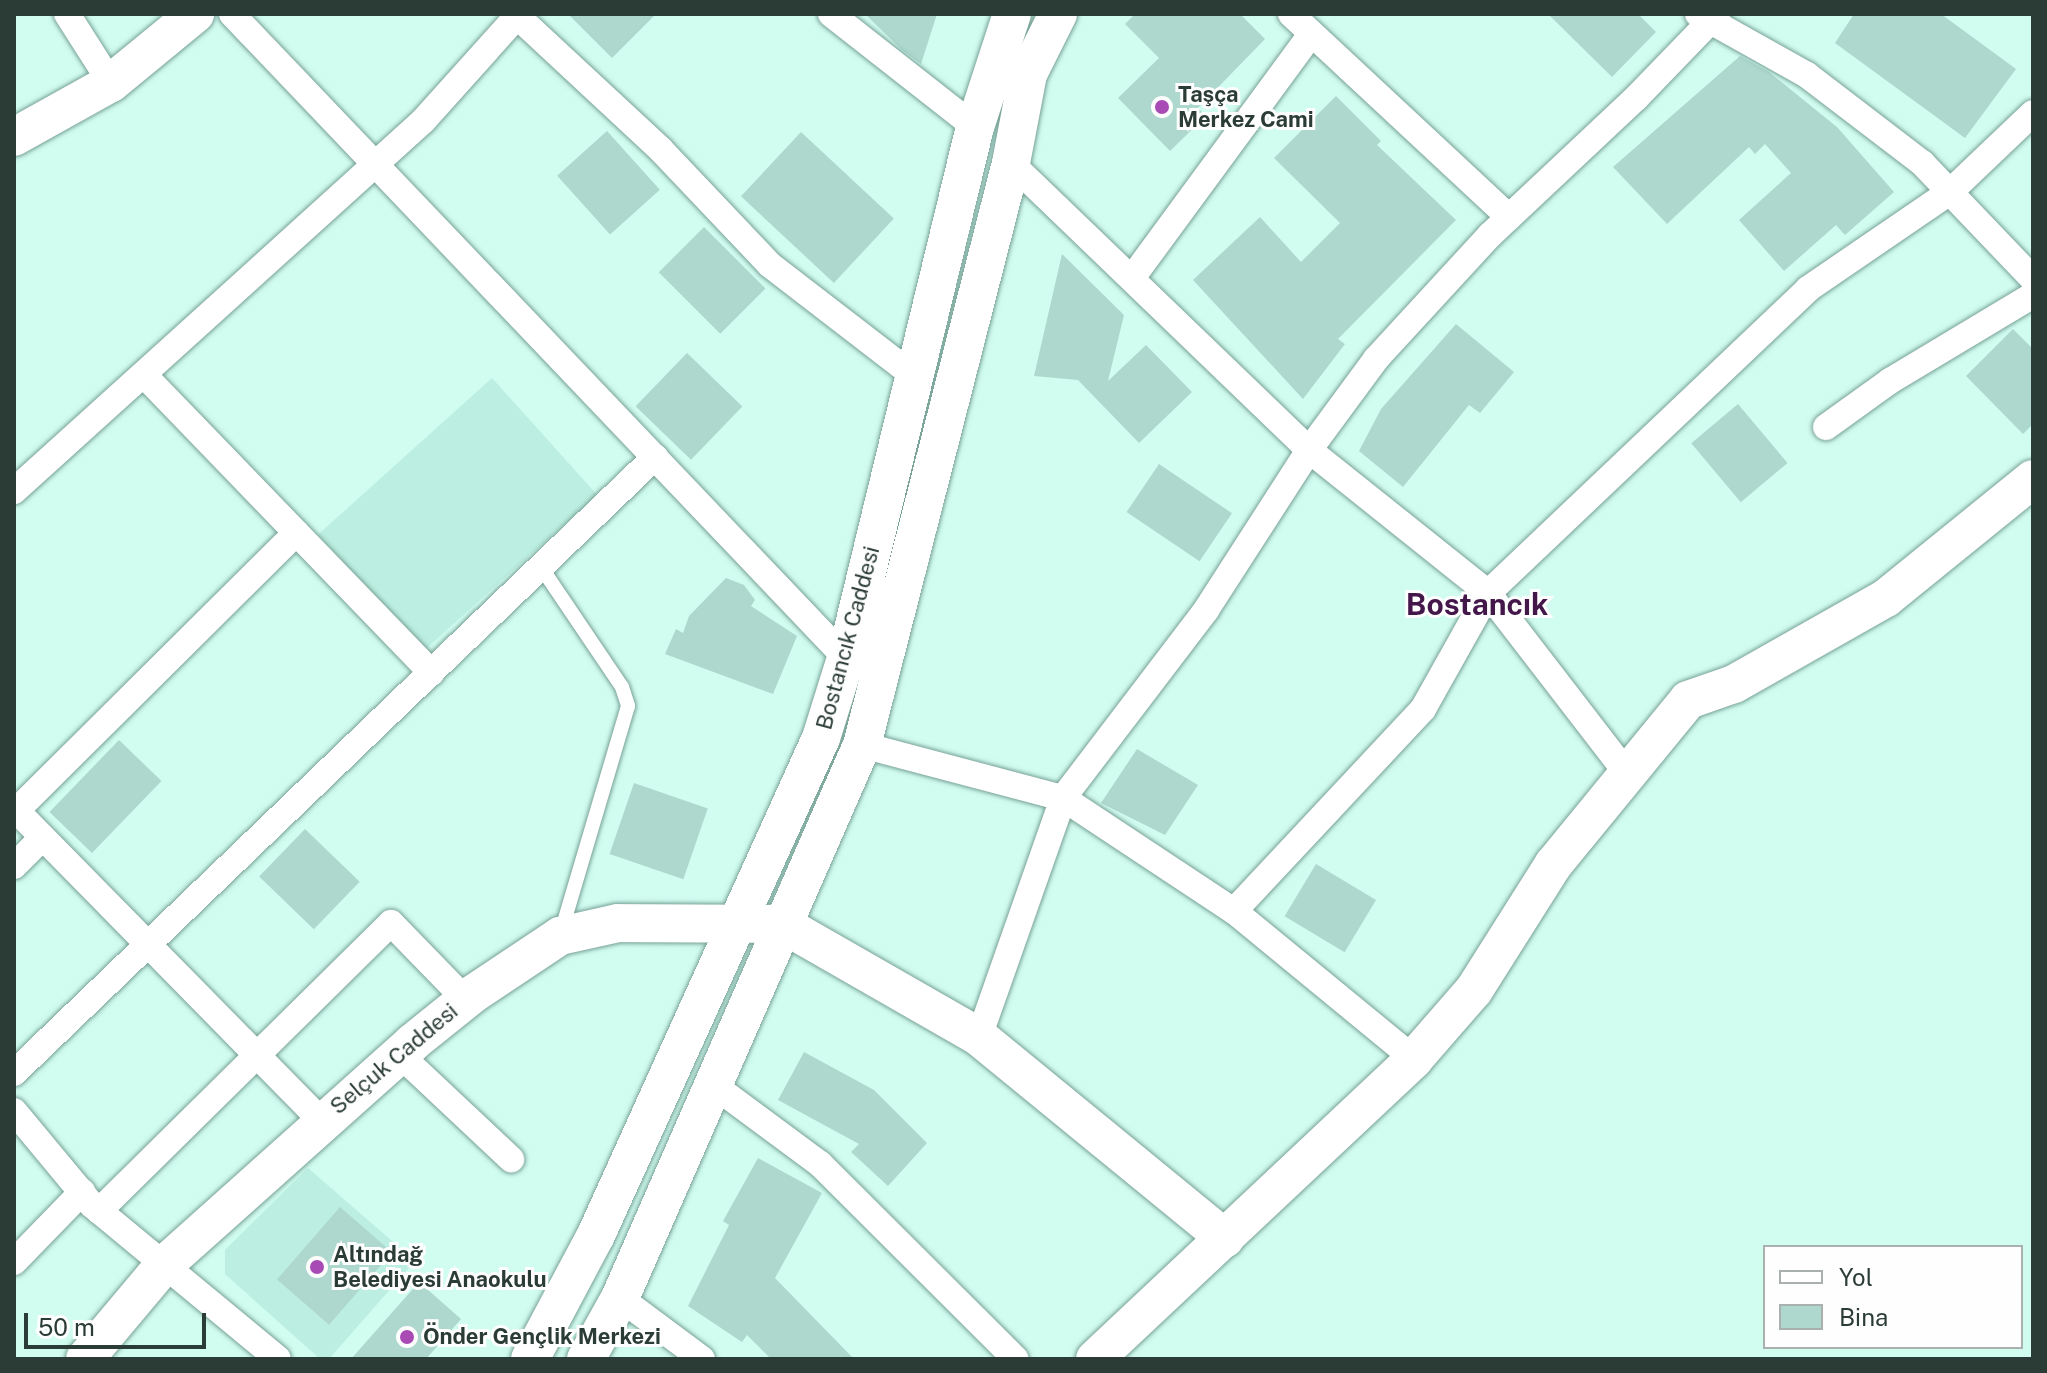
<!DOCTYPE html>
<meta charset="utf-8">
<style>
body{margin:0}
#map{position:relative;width:2047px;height:1373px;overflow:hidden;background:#d1fcf0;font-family:"Public Sans",sans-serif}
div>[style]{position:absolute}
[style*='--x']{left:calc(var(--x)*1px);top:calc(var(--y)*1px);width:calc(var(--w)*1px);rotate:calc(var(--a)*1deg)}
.built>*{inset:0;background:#bcefe1;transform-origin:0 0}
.building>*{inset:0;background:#aed8cd;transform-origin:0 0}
.roads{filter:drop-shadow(0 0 2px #78a196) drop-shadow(0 0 2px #78a196)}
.lane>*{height:14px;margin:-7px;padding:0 7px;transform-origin:7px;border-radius:7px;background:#fff}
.street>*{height:26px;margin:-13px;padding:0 13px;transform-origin:13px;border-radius:13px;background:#fff}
.secondary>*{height:38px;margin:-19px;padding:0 19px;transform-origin:19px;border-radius:19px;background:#fff}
.dots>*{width:22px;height:22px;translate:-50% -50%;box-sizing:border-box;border:4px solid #fefefe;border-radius:50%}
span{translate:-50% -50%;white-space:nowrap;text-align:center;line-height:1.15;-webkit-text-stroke:6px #fefefe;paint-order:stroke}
.poi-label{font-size:22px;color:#2b3c37;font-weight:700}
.left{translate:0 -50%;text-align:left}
.street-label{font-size:22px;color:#2b3c37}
.district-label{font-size:30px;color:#44174a;font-weight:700}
.frame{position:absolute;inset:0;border:16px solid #2b3c37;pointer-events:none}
.legend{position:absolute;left:1763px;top:1245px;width:260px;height:104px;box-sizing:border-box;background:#fefefe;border:2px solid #aab0ae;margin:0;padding:10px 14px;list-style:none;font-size:24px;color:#2b3c37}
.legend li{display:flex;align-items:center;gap:16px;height:40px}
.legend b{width:40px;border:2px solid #aab0ae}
.scale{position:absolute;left:24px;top:1313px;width:182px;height:36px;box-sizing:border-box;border:4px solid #2b3c37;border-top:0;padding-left:10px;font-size:24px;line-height:28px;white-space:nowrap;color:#2b3c37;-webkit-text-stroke:6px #fefefe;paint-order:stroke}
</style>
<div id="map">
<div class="built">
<i style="left:492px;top:378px;width:157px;height:234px;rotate:48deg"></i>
<i style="clip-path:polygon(308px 1168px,415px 1261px,329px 1359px,320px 1359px,225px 1274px,225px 1250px)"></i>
</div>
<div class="building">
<i style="clip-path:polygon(568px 14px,656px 14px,612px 58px)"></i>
<i style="clip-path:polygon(865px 14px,937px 14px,921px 64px,902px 50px)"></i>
<i style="clip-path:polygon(1135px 14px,1240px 14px,1265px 39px,1198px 108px,1206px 116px,1170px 151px,1118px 98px,1159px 58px,1125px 24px)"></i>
<i style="clip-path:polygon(1548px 14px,1638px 14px,1656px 32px,1612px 77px)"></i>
<i style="clip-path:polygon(1854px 14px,1941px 14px,2016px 69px,1965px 138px,1835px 43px)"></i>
<i style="clip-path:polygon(1740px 56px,1769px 72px,1837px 127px,1894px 192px,1845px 235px,1836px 225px,1784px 271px,1739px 220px,1791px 173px,1765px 144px,1755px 154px,1749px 147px,1667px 224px,1613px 167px)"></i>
<i style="clip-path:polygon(1336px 96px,1381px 141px,1377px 145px,1456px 220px,1338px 339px,1345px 344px,1303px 399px,1193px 280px,1260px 217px,1301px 262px,1340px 223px,1274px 158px)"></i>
<i style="left:607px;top:131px;width:79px;height:67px;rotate:48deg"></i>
<i style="left:801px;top:132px;width:127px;height:88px;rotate:43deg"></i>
<i style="left:704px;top:227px;width:87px;height:64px;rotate:45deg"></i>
<i style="clip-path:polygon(1062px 254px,1124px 315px,1108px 381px,1146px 345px,1192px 392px,1139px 443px,1078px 380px,1034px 376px)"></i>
<i style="clip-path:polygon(1456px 324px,1514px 372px,1480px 413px,1469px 405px,1403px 487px,1359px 451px,1381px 409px)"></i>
<i style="clip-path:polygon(2013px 329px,2033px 349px,2033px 424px,2023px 434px,1966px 376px)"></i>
<i style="left:687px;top:353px;width:77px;height:74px;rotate:44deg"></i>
<i style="left:1738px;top:404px;width:77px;height:61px;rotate:50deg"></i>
<i style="left:1159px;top:464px;width:88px;height:58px;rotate:34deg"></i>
<i style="clip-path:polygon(726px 578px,744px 585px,755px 600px,751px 606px,797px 636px,773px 694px,665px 654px,676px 629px,683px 633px,689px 616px)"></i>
<i style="left:119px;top:740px;width:59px;height:100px;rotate:44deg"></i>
<i style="clip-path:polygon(1137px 749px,1198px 785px,1165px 835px,1101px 803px)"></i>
<i style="left:634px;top:783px;width:78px;height:75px;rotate:19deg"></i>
<i style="left:305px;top:829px;width:76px;height:66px;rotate:44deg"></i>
<i style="left:1316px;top:864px;width:70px;height:61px;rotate:31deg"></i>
<i style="clip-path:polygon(804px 1052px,874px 1090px,927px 1143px,888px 1186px,851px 1152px,859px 1144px,778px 1100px)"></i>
<i style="clip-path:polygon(758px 1158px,822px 1193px,775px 1278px,854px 1359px,771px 1359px,747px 1335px,742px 1342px,688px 1306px,729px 1225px,723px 1221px)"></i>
<i style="left:340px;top:1207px;width:69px;height:96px;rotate:41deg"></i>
<i style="clip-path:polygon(419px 1282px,461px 1319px,426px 1359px,351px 1359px)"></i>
</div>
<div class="roads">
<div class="lane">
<i style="--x:541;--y:567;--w:145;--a:56"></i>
<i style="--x:622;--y:687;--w:20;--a:72"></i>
<i style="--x:628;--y:706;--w:236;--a:106.5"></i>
</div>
<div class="street">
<i style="--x:67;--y:14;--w:82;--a:57.5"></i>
<i style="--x:232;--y:14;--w:890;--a:46.37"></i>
<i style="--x:831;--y:14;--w:183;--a:38.1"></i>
<i style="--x:1291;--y:14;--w:298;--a:43"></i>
<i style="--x:1698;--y:14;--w:125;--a:29.2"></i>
<i style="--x:1807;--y:75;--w:145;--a:37.4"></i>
<i style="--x:1922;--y:163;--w:161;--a:46.3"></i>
<i style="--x:517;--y:16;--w:197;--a:42.9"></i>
<i style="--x:661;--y:150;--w:158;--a:46.5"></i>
<i style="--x:770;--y:265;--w:182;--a:37.6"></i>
<i style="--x:1011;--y:163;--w:414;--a:43.9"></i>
<i style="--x:1309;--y:450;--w:229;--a:38.6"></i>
<i style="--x:1488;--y:593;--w:230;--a:52.4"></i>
<i style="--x:1132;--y:278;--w:303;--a:-53.7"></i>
<i style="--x:144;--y:375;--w:414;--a:46"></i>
<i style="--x:1826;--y:427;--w:79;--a:-35.7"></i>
<i style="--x:1890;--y:381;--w:167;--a:-31"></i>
<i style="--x:14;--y:491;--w:552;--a:-42.13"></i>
<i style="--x:423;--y:121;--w:144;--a:-48.1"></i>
<i style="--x:862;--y:745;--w:208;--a:14.8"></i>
<i style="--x:1063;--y:798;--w:205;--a:33.5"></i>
<i style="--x:1234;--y:911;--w:233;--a:39.4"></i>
<i style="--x:14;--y:808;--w:438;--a:45.5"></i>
<i style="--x:16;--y:811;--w:395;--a:-44.8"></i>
<i style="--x:14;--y:866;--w:40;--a:-45"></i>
<i style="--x:1234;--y:911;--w:277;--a:-46.9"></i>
<i style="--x:1423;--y:709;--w:133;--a:-60.7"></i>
<i style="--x:1488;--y:593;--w:441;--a:-43.5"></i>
<i style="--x:1808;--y:289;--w:173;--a:-34.4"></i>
<i style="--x:1951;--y:191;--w:113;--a:-43.6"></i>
<i style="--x:979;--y:1037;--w:253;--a:-70.6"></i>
<i style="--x:1063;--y:798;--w:236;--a:-52.7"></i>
<i style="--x:1206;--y:610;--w:190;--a:-57.2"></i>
<i style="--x:1309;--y:450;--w:113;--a:-53.6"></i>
<i style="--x:1376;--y:359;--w:168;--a:-47.4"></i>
<i style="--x:1490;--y:235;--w:200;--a:-43.2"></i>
<i style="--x:1636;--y:98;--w:117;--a:-46"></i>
<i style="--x:399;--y:1054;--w:154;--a:43.2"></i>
<i style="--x:14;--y:1073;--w:889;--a:-43.86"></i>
<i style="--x:712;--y:1084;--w:134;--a:36.5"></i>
<i style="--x:820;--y:1164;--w:276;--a:44.9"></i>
<i style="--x:14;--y:1111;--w:122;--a:50.3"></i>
<i style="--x:92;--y:1205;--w:241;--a:39.6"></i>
<i style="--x:99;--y:1211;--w:410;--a:-44.6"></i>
<i style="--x:391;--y:923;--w:107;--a:45.8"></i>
<i style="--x:14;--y:1262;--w:98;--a:-45.8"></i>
<i style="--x:620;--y:1298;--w:102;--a:36.6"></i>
</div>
<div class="secondary">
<i style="--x:14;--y:137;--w:111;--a:-29.1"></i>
<i style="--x:111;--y:83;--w:109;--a:-39.4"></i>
<i style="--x:85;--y:1359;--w:121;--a:-50"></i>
<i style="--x:163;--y:1266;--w:334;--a:-41.8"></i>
<i style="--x:412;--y:1043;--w:78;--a:-38.8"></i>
<i style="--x:473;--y:994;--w:105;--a:-33.7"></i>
<i style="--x:560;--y:936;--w:59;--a:-12.6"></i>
<i style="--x:618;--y:923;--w:164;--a:0.3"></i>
<i style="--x:782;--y:924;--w:227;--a:29.8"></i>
<i style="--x:979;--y:1037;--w:318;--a:39.3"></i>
<i style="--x:530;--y:1359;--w:140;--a:-62"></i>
<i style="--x:596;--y:1235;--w:546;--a:-65.64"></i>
<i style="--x:821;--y:738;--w:84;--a:-72.6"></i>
<i style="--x:846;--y:658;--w:546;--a:-76.35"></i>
<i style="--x:975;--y:127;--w:119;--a:-71.9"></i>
<i style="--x:586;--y:1359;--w:70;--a:-60.9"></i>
<i style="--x:620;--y:1298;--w:604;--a:-66.37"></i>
<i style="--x:862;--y:745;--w:601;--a:-75.64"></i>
<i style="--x:1011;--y:163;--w:91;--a:-79.2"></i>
<i style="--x:1028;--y:74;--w:67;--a:-63.4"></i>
<i style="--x:1095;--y:1359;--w:438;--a:-43.2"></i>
<i style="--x:1414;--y:1059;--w:91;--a:-49"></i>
<i style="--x:1474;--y:990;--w:148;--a:-57.7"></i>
<i style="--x:1553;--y:865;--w:213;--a:-50.7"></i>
<i style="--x:1688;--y:700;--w:49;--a:-19.2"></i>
<i style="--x:1734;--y:684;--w:175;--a:-29.5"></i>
<i style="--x:1886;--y:598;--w:189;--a:-39"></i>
</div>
</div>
<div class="dots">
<i style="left:1162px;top:107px;background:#a94bb5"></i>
<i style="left:317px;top:1267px;background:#a94bb5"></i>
<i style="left:407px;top:1337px;background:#a94bb5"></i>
</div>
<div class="poi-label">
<span class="left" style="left:1178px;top:107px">Taşça<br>Merkez Cami</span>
<span class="left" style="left:333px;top:1267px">Altındağ<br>Belediyesi Anaokulu</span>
<span class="left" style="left:423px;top:1337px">Önder Gençlik Merkezi</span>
</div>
<div class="street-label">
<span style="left:848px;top:638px;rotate:-75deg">Bostancık Caddesi</span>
<span style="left:394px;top:1059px;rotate:-40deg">Selçuk Caddesi</span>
</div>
<div class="district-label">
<span style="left:1477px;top:604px">Bostancık</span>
</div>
<div class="frame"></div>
<ul class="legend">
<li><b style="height:10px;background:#fff"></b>Yol</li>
<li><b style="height:22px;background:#aed8cd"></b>Bina</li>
</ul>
<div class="scale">50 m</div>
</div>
